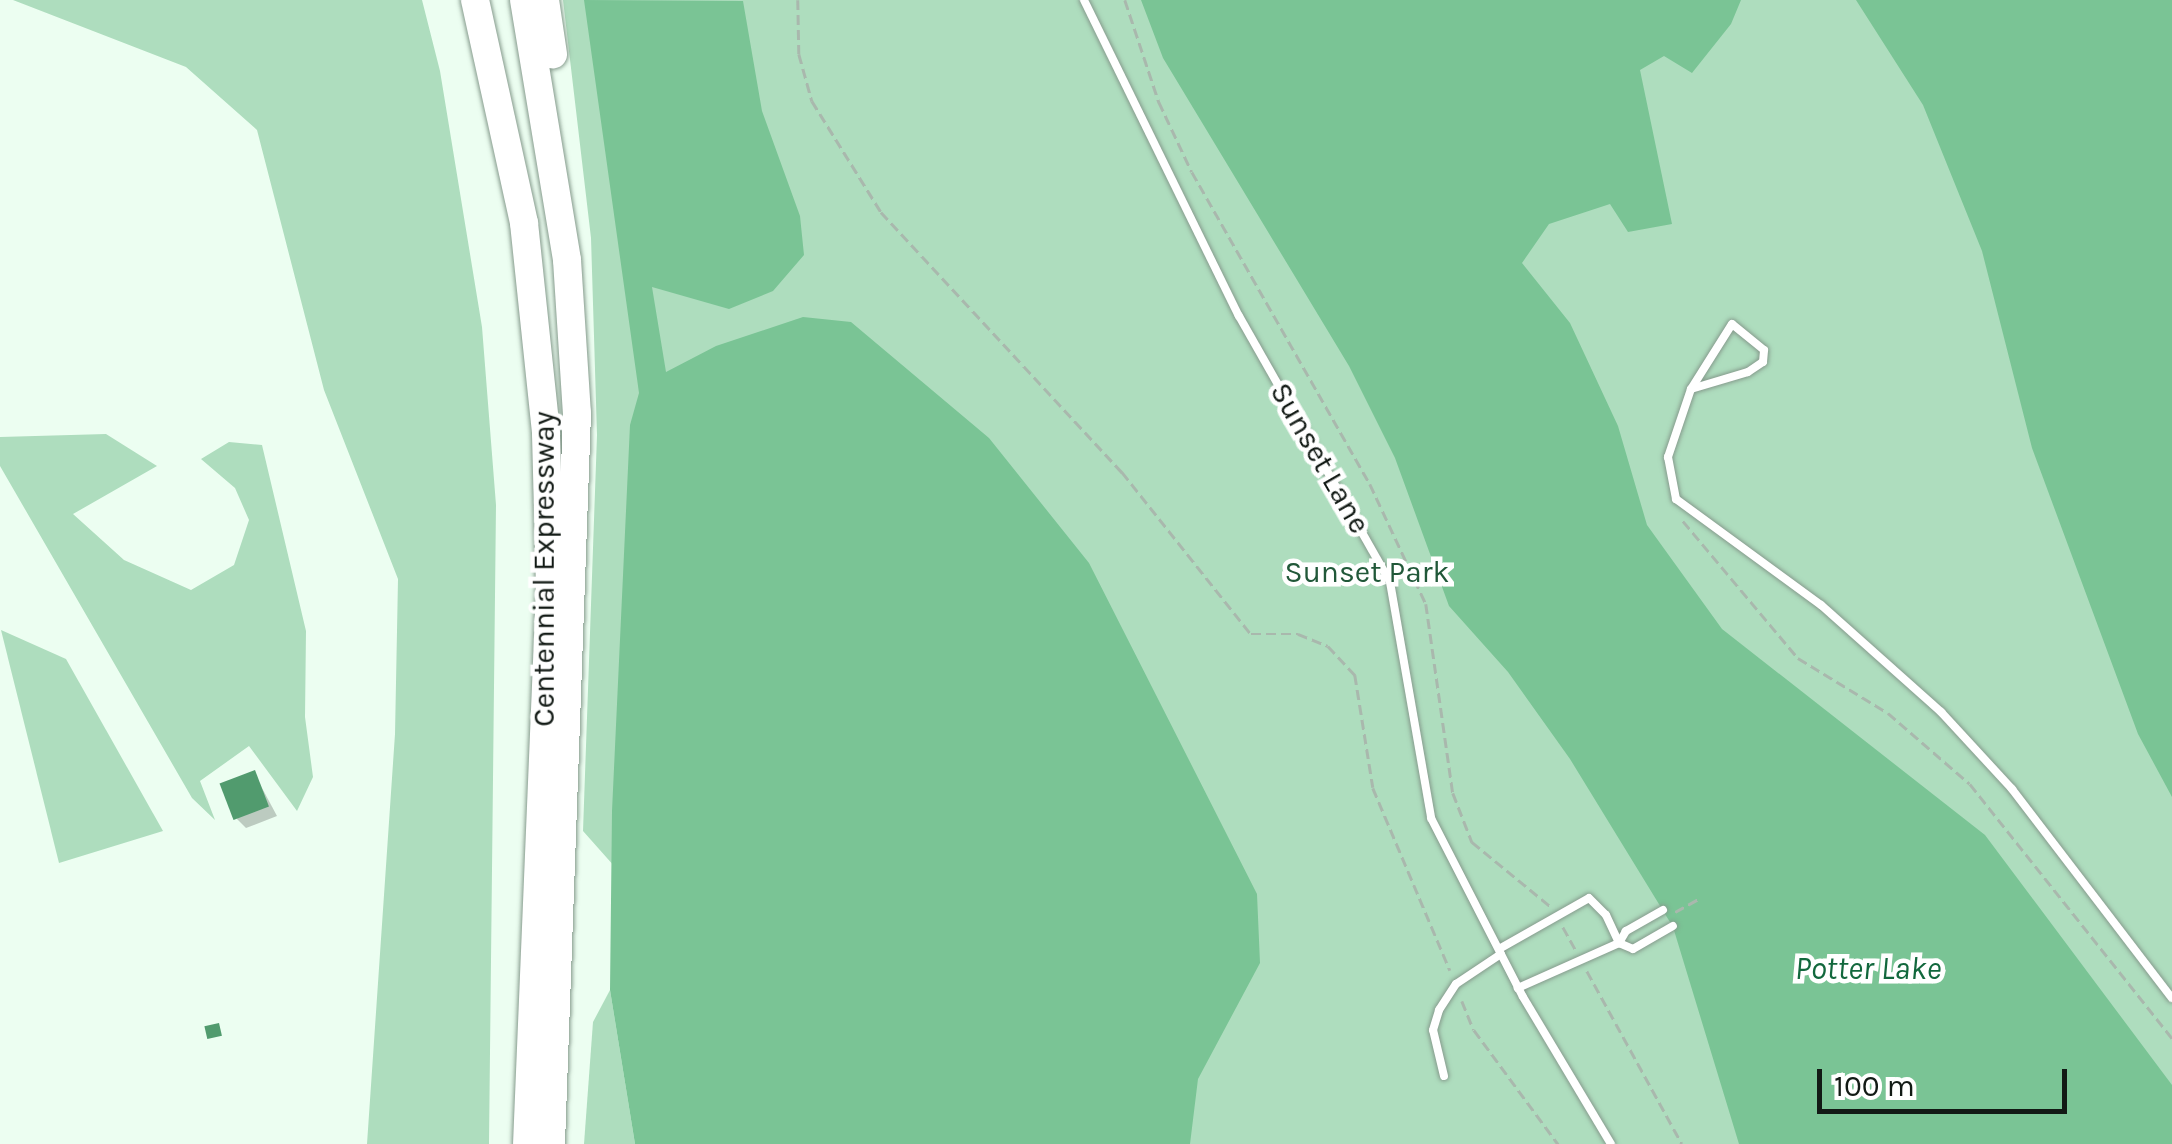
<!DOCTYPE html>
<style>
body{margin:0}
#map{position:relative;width:2172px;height:1144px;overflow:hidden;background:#ecfef1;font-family:Karla,sans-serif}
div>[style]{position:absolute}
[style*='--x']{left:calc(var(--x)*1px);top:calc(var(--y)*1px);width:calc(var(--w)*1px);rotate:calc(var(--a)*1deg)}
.green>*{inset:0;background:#aeddbe}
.water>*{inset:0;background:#7ac495}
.shadow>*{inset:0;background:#0003}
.building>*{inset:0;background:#519b6e;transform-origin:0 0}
.path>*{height:2.5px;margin-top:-1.25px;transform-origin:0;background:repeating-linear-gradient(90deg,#a9b8ad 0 10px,transparent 0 15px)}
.roads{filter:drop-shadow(0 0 2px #869b8d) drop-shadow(0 0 2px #869b8d)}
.service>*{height:8px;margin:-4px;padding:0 4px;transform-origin:4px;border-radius:4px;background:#fff}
.motorway>*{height:28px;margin:-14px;padding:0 14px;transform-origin:14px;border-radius:14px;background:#fff}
span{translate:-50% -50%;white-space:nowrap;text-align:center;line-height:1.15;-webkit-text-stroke:9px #fff;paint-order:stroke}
.street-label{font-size:30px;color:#121a15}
.park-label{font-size:30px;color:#215839}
.water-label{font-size:32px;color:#12683d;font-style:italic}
.scale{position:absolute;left:1817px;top:1069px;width:250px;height:45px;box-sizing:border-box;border:5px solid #121a15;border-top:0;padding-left:12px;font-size:30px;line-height:35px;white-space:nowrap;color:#121a15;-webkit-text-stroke:8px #fff;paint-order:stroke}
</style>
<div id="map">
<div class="green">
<i style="clip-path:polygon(13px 0,422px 0,440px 71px,482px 327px,496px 505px,489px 1144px,367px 1144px,395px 734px,398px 579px,324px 390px,257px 130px,186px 67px)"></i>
<i style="clip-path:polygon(563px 0,2121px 0,2172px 412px,2172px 1144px,861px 1144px,583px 831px,597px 435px,591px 238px)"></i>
<i style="clip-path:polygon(106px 434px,157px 466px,73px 514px,124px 560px,191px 590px,234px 565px,249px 520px,235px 488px,201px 459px,229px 442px,262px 445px,306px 631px,305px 717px,313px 777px,297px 811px,249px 746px,200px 781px,215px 820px,192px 798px,0 466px,0 437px)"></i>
<i style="clip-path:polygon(1px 630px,66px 659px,163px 831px,59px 863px)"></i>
<i style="clip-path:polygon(610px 990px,635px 1144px,584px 1144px,593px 1022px)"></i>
</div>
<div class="water">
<i style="clip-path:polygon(584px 0,743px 1px,762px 111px,800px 216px,804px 255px,773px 291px,729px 309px,652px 287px,666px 372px,716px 346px,803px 317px,851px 322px,989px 438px,1089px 563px,1257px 894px,1260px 963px,1198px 1079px,1190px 1144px,635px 1144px,610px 990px,612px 811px,630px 425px,639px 393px)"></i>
<i style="clip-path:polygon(1141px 0,1741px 0,1731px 24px,1692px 73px,1664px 56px,1640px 70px,1672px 224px,1628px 232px,1610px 204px,1549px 224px,1522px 263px,1570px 323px,1618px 426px,1647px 525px,1722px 629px,1985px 835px,2172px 1085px,2172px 1144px,1739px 1144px,1673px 927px,1570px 759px,1508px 672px,1449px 606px,1395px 458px,1349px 366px,1163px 58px)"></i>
<i style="clip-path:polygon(1856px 0,2172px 0,2172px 797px,2138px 734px,2032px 448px,1982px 251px,1923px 105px)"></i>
</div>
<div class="shadow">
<i style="clip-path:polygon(254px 773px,277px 816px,246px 828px,237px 819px)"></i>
</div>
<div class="building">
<i style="left:255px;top:770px;width:39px;height:38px;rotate:69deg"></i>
<i style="left:219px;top:1023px;width:13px;height:15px;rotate:77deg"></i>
</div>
<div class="path">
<i style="--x:798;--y:0;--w:54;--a:88.9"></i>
<i style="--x:799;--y:54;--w:49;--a:74.5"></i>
<i style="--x:812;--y:101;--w:131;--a:58.1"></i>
<i style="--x:881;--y:212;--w:355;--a:47.2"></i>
<i style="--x:1122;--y:472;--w:207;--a:51.5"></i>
<i style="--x:1251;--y:634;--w:47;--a:0"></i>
<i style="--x:1298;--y:634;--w:32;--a:22"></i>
<i style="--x:1328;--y:646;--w:40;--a:47"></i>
<i style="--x:1355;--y:675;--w:114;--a:80.9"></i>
<i style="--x:1373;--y:788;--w:198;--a:67.1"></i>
<i style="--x:1125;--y:0;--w:108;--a:71.6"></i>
<i style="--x:1159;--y:102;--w:77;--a:64.8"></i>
<i style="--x:1192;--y:172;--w:359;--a:60.3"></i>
<i style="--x:1370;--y:484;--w:132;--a:65"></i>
<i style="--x:1426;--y:604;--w:191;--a:81.9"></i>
<i style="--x:1453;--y:793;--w:53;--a:68.8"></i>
<i style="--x:1472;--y:842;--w:102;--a:39.4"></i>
<i style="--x:1683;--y:521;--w:179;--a:50"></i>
<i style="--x:1798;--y:658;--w:105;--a:31.4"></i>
<i style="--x:1888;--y:713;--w:108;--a:40.9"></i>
<i style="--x:1970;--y:784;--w:325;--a:51.5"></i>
<i style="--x:1675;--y:912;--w:29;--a:-29"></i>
<i style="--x:1563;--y:927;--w:26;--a:61"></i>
<i style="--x:1587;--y:971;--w:197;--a:61.2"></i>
<i style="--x:1462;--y:1001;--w:31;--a:68"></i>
<i style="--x:1474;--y:1030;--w:142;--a:53.6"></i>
</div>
<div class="roads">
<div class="service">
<i style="--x:1084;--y:0;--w:352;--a:63.9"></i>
<i style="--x:1239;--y:316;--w:306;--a:60.4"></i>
<i style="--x:1390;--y:582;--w:240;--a:80.1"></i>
<i style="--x:1431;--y:818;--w:201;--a:62.8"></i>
<i style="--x:1523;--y:997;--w:171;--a:59.1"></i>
<i style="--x:1691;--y:389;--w:59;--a:-16.6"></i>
<i style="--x:1748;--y:372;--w:18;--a:-34"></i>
<i style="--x:1763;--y:362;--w:12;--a:-85"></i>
<i style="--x:1764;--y:350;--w:41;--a:-140.9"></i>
<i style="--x:1732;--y:324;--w:77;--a:122.2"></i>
<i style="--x:1691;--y:389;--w:72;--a:108.7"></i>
<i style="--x:1668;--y:457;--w:43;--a:79.2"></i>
<i style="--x:1676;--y:499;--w:180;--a:36.2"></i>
<i style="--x:1821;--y:605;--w:161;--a:41.7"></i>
<i style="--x:1941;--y:712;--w:105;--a:47.3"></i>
<i style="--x:2012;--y:789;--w:263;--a:52.6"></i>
<i style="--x:1663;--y:910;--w:43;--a:150.4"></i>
<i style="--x:1626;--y:931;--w:14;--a:120"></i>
<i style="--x:1619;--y:943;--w:15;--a:23"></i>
<i style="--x:1633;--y:949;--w:46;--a:-29.9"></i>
<i style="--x:1499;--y:949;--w:103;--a:-29.5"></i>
<i style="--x:1589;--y:898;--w:24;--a:45"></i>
<i style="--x:1606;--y:915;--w:31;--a:65"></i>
<i style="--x:1619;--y:943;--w:111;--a:156"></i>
<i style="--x:1444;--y:1076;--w:47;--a:-103.4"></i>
<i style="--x:1433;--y:1030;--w:21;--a:-73"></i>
<i style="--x:1439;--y:1010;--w:31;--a:-57"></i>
<i style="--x:1456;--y:984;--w:54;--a:-33.7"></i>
</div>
<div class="motorway">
<i style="--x:475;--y:0;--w:228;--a:77.6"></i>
<i style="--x:524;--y:223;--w:212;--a:84"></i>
<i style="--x:546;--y:434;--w:155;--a:88.5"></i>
<i style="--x:550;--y:589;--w:555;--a:92.37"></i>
<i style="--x:524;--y:0;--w:264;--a:80.6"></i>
<i style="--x:567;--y:260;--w:153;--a:86.3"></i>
<i style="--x:577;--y:413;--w:731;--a:92.04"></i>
<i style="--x:545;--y:0;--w:55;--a:81.6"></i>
</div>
</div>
<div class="street-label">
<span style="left:1320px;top:458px;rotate:60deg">Sunset Lane</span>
<span style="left:544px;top:569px;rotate:-90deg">Centennial Expressway</span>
</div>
<div class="park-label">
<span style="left:1367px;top:572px">Sunset Park</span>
</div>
<div class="water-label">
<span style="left:1868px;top:969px">Potter Lake</span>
</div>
<div class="scale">100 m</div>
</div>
